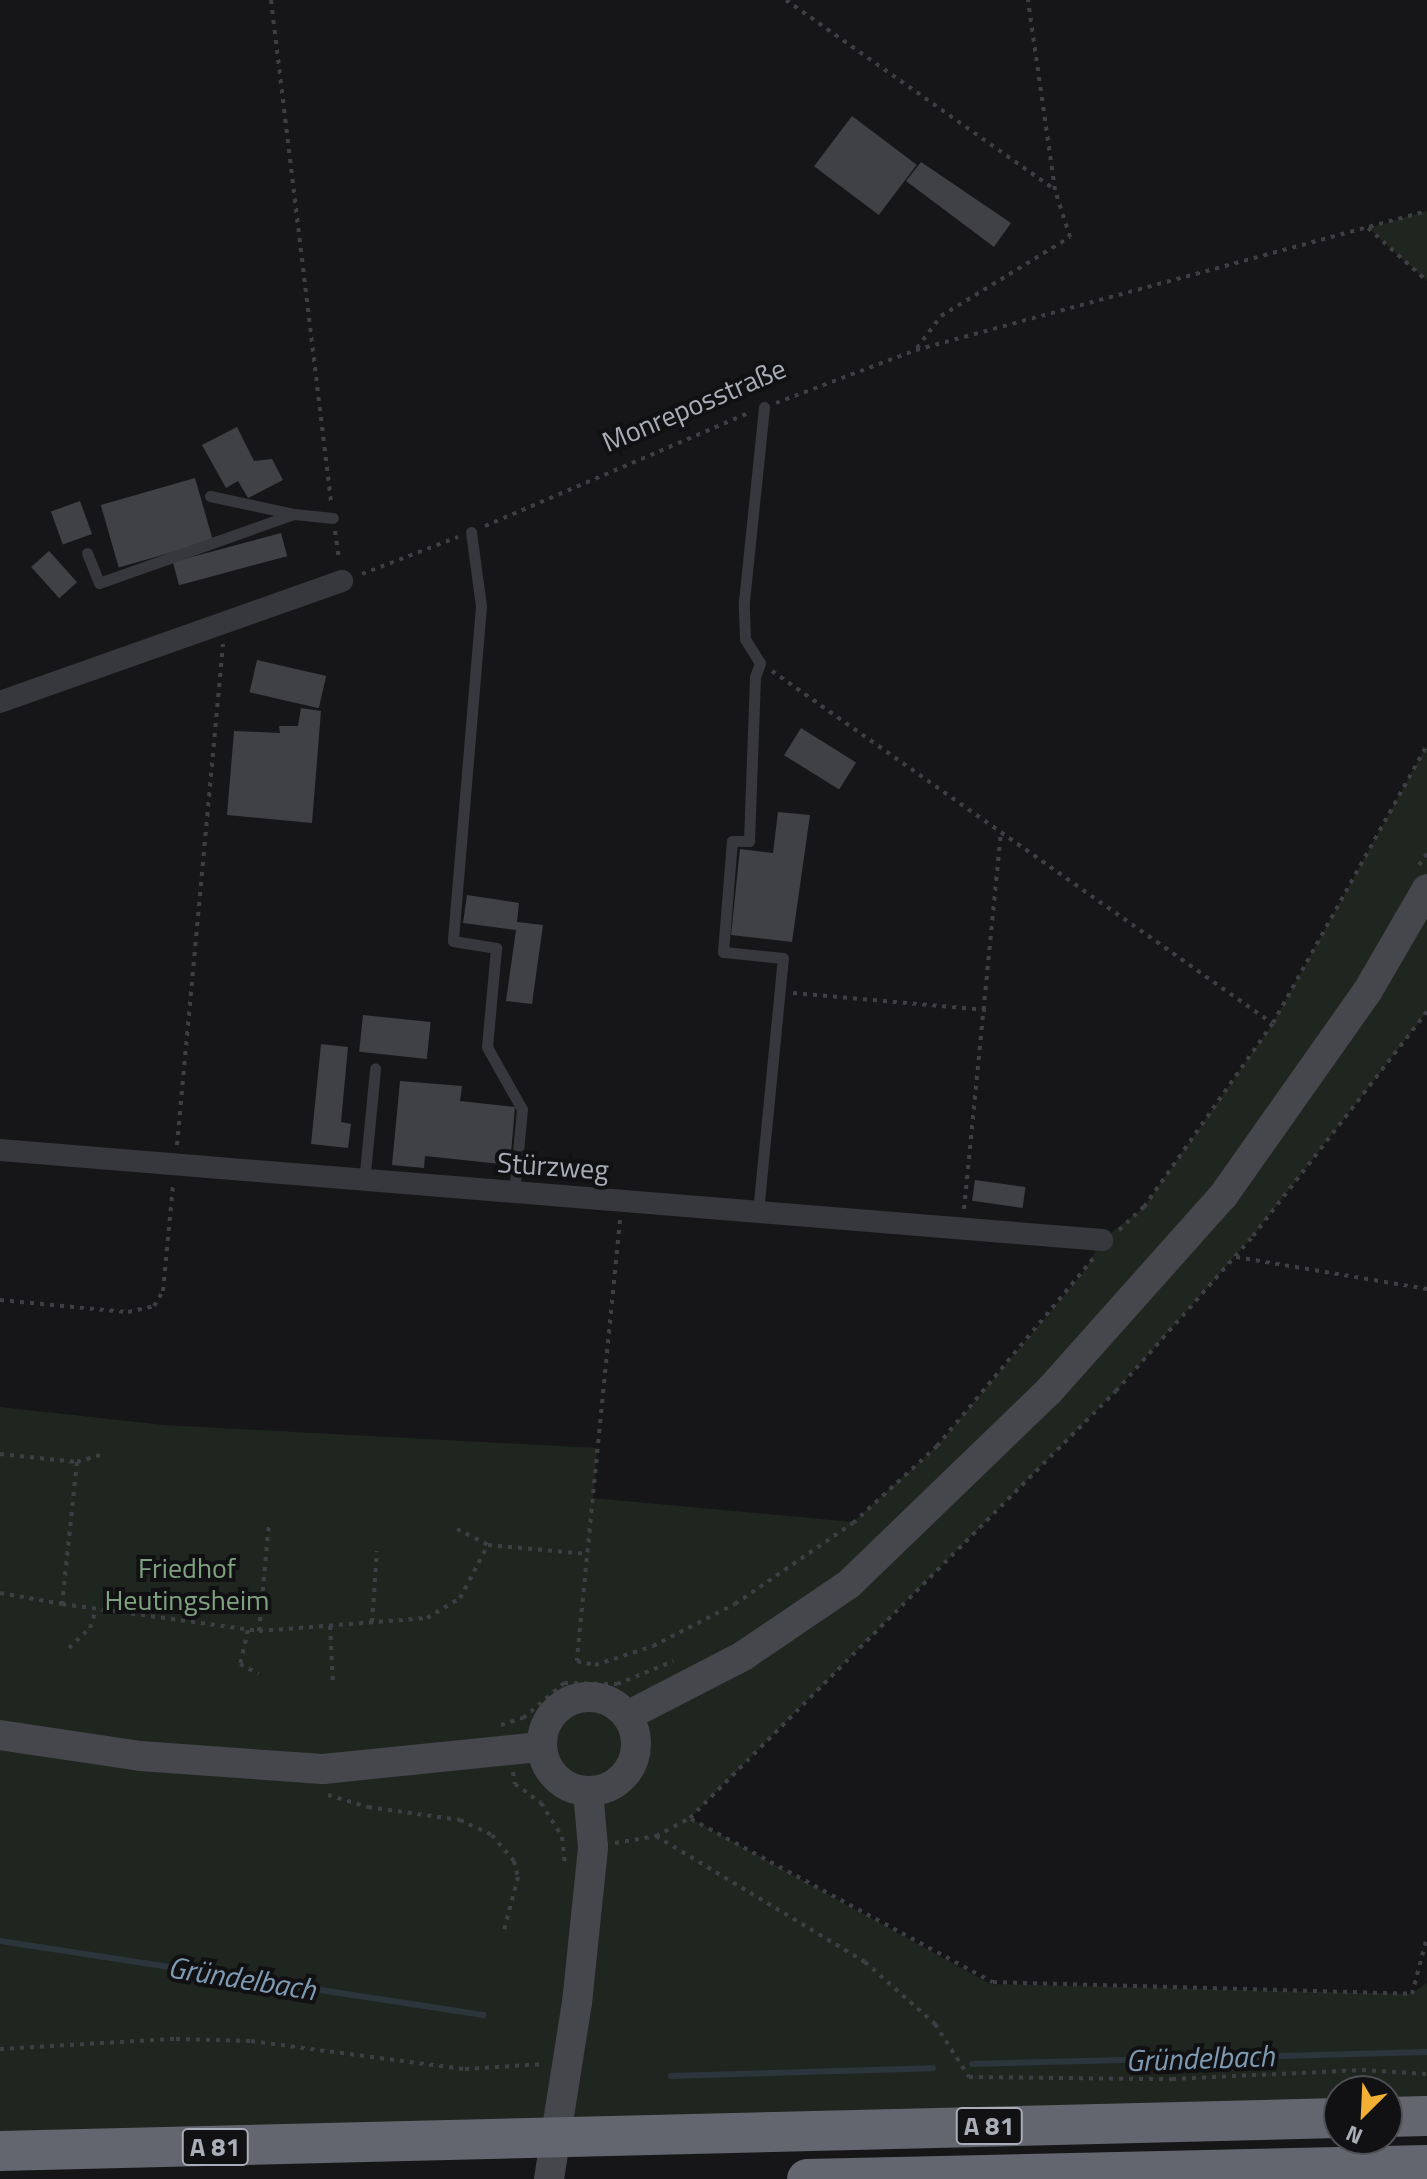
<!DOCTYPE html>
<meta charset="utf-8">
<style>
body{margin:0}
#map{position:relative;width:1427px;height:2179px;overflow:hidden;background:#161618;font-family:"Titillium Web",sans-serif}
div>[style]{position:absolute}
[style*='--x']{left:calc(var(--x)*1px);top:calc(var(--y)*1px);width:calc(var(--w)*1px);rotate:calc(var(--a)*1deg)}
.green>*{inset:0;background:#1e261f}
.stream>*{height:6px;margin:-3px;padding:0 3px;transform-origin:3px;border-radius:3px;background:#2c353c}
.building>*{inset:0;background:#404145;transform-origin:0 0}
.path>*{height:4px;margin-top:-2px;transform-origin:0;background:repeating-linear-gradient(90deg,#3d3f44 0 4px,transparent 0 10px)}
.service>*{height:11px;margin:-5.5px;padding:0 5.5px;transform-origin:5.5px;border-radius:5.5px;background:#37383d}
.minor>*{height:22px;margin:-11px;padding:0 11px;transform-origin:11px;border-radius:11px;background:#37383d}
.secondary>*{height:30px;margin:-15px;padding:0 15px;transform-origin:15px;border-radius:15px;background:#45474d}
.secondary>.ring{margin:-15px;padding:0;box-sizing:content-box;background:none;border:30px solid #45474d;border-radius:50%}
.motorway>*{height:40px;margin:-20px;padding:0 20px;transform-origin:20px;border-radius:20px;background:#63666e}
span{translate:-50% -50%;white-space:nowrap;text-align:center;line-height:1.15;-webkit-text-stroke:8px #111113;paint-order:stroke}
.shield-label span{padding:2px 6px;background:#111113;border:2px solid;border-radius:6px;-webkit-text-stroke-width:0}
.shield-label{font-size:26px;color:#a8adb8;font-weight:700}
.street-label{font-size:28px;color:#a8adb8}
.park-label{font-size:28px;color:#7fa381}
.water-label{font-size:30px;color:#7f9bb3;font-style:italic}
.north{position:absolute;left:1323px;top:2075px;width:80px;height:80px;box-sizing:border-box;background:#111113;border:2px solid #4d4f55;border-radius:50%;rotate:204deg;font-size:22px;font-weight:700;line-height:32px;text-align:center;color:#a8adb8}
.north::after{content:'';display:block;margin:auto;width:28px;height:36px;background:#f2b134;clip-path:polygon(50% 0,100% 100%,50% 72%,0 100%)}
</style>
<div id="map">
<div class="green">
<i style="clip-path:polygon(1427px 211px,1427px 281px,1368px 228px)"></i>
<i style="clip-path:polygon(1427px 745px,1427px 1012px,1253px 1236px,1116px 1391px,690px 1818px,990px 1984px,1411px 1994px,1427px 1983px,1427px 2116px,1387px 2117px,1387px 2091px,1339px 2091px,1339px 2118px,0 2151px,0 1407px,164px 1425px,597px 1448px,593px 1498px,853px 1522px,937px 1446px,1083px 1273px,1102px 1240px,1144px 1207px,1273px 1023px)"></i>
</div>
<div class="stream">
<i style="--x:0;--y:1941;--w:489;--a:8.7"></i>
<i style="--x:972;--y:2064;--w:455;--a:-1.5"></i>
<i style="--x:671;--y:2076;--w:262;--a:-1.7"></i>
</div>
<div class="building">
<i style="left:852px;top:116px;width:81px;height:63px;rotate:37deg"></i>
<i style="clip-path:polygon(921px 162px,1011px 223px,994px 247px,906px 181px)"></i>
<i style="clip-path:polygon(237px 427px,254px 461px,272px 459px,283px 480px,248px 498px,238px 481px,226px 488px,202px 445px)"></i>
<i style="left:195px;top:478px;width:65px;height:98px;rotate:74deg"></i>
<i style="left:80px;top:501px;width:35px;height:31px;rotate:70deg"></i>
<i style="left:281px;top:533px;width:24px;height:112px;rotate:75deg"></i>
<i style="left:49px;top:551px;width:42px;height:24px;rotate:48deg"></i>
<i style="left:257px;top:660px;width:71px;height:33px;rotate:13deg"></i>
<i style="clip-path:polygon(301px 708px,321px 711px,312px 823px,227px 815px,234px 731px,280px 733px,279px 726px,298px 726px)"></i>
<i style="left:801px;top:728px;width:65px;height:32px;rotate:32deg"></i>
<i style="clip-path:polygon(778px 812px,810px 815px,792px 942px,731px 935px,740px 849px,773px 853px)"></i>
<i style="clip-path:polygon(467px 895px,519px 903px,517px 922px,543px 925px,532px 1004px,506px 1001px,516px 930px,463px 923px)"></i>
<i style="left:363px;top:1015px;width:68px;height:37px;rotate:6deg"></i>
<i style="clip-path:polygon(321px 1044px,348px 1047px,341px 1122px,351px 1124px,348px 1148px,311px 1144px)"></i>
<i style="clip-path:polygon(400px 1081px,462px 1086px,460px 1101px,515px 1107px,510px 1165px,425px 1156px,424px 1168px,392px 1165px)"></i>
<i style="left:975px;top:1180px;width:51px;height:21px;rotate:8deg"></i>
</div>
<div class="path">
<i style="--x:271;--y:0;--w:506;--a:83.18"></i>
<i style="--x:786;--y:0;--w:329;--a:35.2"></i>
<i style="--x:1368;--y:228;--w:79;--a:41.9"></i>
<i style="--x:917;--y:348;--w:40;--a:-53"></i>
<i style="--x:941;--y:316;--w:151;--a:-31.5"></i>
<i style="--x:1070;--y:237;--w:49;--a:-107.7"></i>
<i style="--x:1055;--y:190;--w:192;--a:-98.1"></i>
<i style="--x:776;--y:403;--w:150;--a:-20.7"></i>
<i style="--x:916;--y:350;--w:530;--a:-15.22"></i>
<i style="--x:485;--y:526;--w:287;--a:-23.2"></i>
<i style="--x:335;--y:531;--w:30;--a:82"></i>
<i style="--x:362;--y:574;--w:103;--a:-21.1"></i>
<i style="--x:772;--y:671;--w:611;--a:35.15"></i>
<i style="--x:1419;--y:865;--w:14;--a:-54"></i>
<i style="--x:793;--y:993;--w:194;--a:5"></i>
<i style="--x:177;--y:1145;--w:503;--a:-84.75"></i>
<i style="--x:964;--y:1209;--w:379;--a:-84.4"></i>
<i style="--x:620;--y:1220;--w:443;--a:95.6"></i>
<i style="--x:577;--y:1661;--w:18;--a:13"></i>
<i style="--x:595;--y:1665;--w:61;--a:-18.1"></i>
<i style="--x:653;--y:1646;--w:92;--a:-27.1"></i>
<i style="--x:735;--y:1604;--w:143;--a:-34.5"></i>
<i style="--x:853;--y:1523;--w:114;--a:-42.5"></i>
<i style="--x:937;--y:1446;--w:244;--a:-50.2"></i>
<i style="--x:1119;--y:1230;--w:34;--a:-43"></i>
<i style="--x:1144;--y:1207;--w:225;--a:-55"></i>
<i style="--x:1273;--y:1023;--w:318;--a:-61"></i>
<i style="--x:1236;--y:1257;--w:194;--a:9.5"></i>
<i style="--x:0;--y:1300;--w:129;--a:5.4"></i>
<i style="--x:128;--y:1312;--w:27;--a:-13"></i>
<i style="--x:154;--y:1306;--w:17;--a:-59"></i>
<i style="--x:163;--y:1291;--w:105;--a:-84.6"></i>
<i style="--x:0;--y:1454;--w:77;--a:5.9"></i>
<i style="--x:77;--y:1462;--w:143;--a:96"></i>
<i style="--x:62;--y:1604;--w:199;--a:7.8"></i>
<i style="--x:259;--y:1631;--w:169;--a:-4.4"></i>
<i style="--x:427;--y:1618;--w:39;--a:-31"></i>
<i style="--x:460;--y:1598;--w:60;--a:-62.2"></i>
<i style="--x:77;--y:1462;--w:28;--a:-17"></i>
<i style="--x:457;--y:1529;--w:35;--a:27"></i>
<i style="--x:488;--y:1545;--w:99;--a:5.2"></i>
<i style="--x:0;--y:1593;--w:63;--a:10.1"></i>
<i style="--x:372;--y:1622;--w:71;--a:-86"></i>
<i style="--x:330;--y:1626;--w:59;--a:87.1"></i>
<i style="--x:248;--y:1630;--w:35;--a:103"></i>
<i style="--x:240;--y:1664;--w:21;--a:28"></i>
<i style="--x:259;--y:1631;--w:108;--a:-84.7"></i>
<i style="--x:69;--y:1648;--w:29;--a:-44"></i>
<i style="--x:90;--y:1628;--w:20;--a:-72"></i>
<i style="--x:501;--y:1725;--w:23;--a:-18"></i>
<i style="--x:523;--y:1718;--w:54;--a:-40.5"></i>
<i style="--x:564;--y:1683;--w:53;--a:1.1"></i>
<i style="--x:617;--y:1684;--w:61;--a:-22"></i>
<i style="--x:513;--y:1772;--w:12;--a:81"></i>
<i style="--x:515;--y:1784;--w:32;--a:36"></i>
<i style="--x:541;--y:1803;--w:40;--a:58"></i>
<i style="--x:562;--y:1837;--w:27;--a:84"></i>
<i style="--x:328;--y:1795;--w:42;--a:16.7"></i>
<i style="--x:368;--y:1807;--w:93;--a:8"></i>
<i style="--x:460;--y:1820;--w:35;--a:25"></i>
<i style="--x:492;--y:1835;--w:34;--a:50"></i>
<i style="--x:514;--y:1861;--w:16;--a:76"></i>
<i style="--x:518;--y:1877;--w:59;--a:104.7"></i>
<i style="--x:691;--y:1819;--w:343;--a:28.4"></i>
<i style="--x:993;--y:1982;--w:419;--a:1.6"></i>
<i style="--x:1412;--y:1994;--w:59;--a:-75.3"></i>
<i style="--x:656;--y:1836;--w:244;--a:31.1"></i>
<i style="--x:865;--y:1962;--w:94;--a:41.5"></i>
<i style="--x:935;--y:2024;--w:63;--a:57.3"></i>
<i style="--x:969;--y:2077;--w:203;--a:0.6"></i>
<i style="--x:1172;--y:2079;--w:190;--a:-2.7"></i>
<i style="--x:1362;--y:2070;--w:65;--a:3.5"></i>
<i style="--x:615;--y:1843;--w:42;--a:-9.7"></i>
<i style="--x:656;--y:1836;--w:38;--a:-28"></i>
<i style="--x:690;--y:1818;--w:603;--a:-45.07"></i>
<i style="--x:1116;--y:1391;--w:207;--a:-48.5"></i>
<i style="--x:1253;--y:1236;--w:284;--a:-52.2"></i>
<i style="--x:0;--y:2049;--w:176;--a:-3.3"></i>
<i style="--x:176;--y:2039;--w:75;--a:1.5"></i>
<i style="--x:251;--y:2041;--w:216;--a:7.5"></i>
<i style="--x:465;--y:2069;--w:80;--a:-3.6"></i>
</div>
<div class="service">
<i style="--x:210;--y:496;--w:85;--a:12.2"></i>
<i style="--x:471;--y:532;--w:75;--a:82.3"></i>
<i style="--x:481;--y:606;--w:336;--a:94.8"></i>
<i style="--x:453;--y:941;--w:44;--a:9.2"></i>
<i style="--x:496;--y:948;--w:99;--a:95.2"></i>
<i style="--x:487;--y:1047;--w:71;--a:60.6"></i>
<i style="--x:522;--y:1109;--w:85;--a:95.4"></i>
<i style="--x:87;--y:553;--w:32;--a:68"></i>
<i style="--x:99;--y:583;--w:207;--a:-19.5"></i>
<i style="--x:294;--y:514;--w:39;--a:6"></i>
<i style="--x:364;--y:1182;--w:114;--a:-84.4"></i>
<i style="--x:758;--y:1212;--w:255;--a:-84.4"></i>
<i style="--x:783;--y:958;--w:60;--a:-174.3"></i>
<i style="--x:723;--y:952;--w:111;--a:-85.4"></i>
<i style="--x:732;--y:841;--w:17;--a:0"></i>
<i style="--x:749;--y:841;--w:164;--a:-87.9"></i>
<i style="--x:755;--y:677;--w:15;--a:-70"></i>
<i style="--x:760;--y:663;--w:28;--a:-122"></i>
<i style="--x:745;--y:639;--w:38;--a:-92"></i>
<i style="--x:744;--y:601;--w:195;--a:-84.1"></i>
</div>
<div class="minor">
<i style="--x:0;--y:702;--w:363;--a:-19.5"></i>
<i style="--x:0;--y:1150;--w:1106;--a:4.67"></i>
</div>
<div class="secondary">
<i class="ring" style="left:542px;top:1697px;width:64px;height:64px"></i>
<i style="--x:627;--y:1716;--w:131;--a:-27.3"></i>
<i style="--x:743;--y:1656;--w:128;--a:-34.2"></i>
<i style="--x:849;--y:1584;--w:278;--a:-44"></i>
<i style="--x:1049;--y:1391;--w:261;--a:-48.3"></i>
<i style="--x:1223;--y:1196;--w:250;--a:-54.8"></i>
<i style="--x:1367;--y:992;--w:119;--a:-59.8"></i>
<i style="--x:0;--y:1735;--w:142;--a:8.5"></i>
<i style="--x:140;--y:1756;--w:183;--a:4.1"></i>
<i style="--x:323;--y:1769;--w:219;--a:-5.8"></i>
<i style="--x:549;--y:2179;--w:178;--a:-81"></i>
<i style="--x:577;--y:2003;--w:157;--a:-84.1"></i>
<i style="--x:593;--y:1847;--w:55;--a:-95.2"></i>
</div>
<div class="motorway">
<i style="--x:1387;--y:2117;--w:40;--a:-1.4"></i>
<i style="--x:0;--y:2151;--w:1339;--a:-1.41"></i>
<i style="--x:807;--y:2179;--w:620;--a:-1.29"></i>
</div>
<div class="shield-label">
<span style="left:989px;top:2126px">A 81</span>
<span style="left:215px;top:2147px">A 81</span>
</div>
<div class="street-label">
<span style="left:694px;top:405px;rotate:-23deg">Monreposstraße</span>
<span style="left:553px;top:1166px;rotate:4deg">Stürzweg</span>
</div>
<div class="park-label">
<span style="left:187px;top:1584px">Friedhof<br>Heutingsheim</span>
</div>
<div class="water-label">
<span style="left:242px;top:1978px;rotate:9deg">Gründelbach</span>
<span style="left:1200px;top:2058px;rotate:-2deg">Gründelbach</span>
</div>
<div class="north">N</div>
</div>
